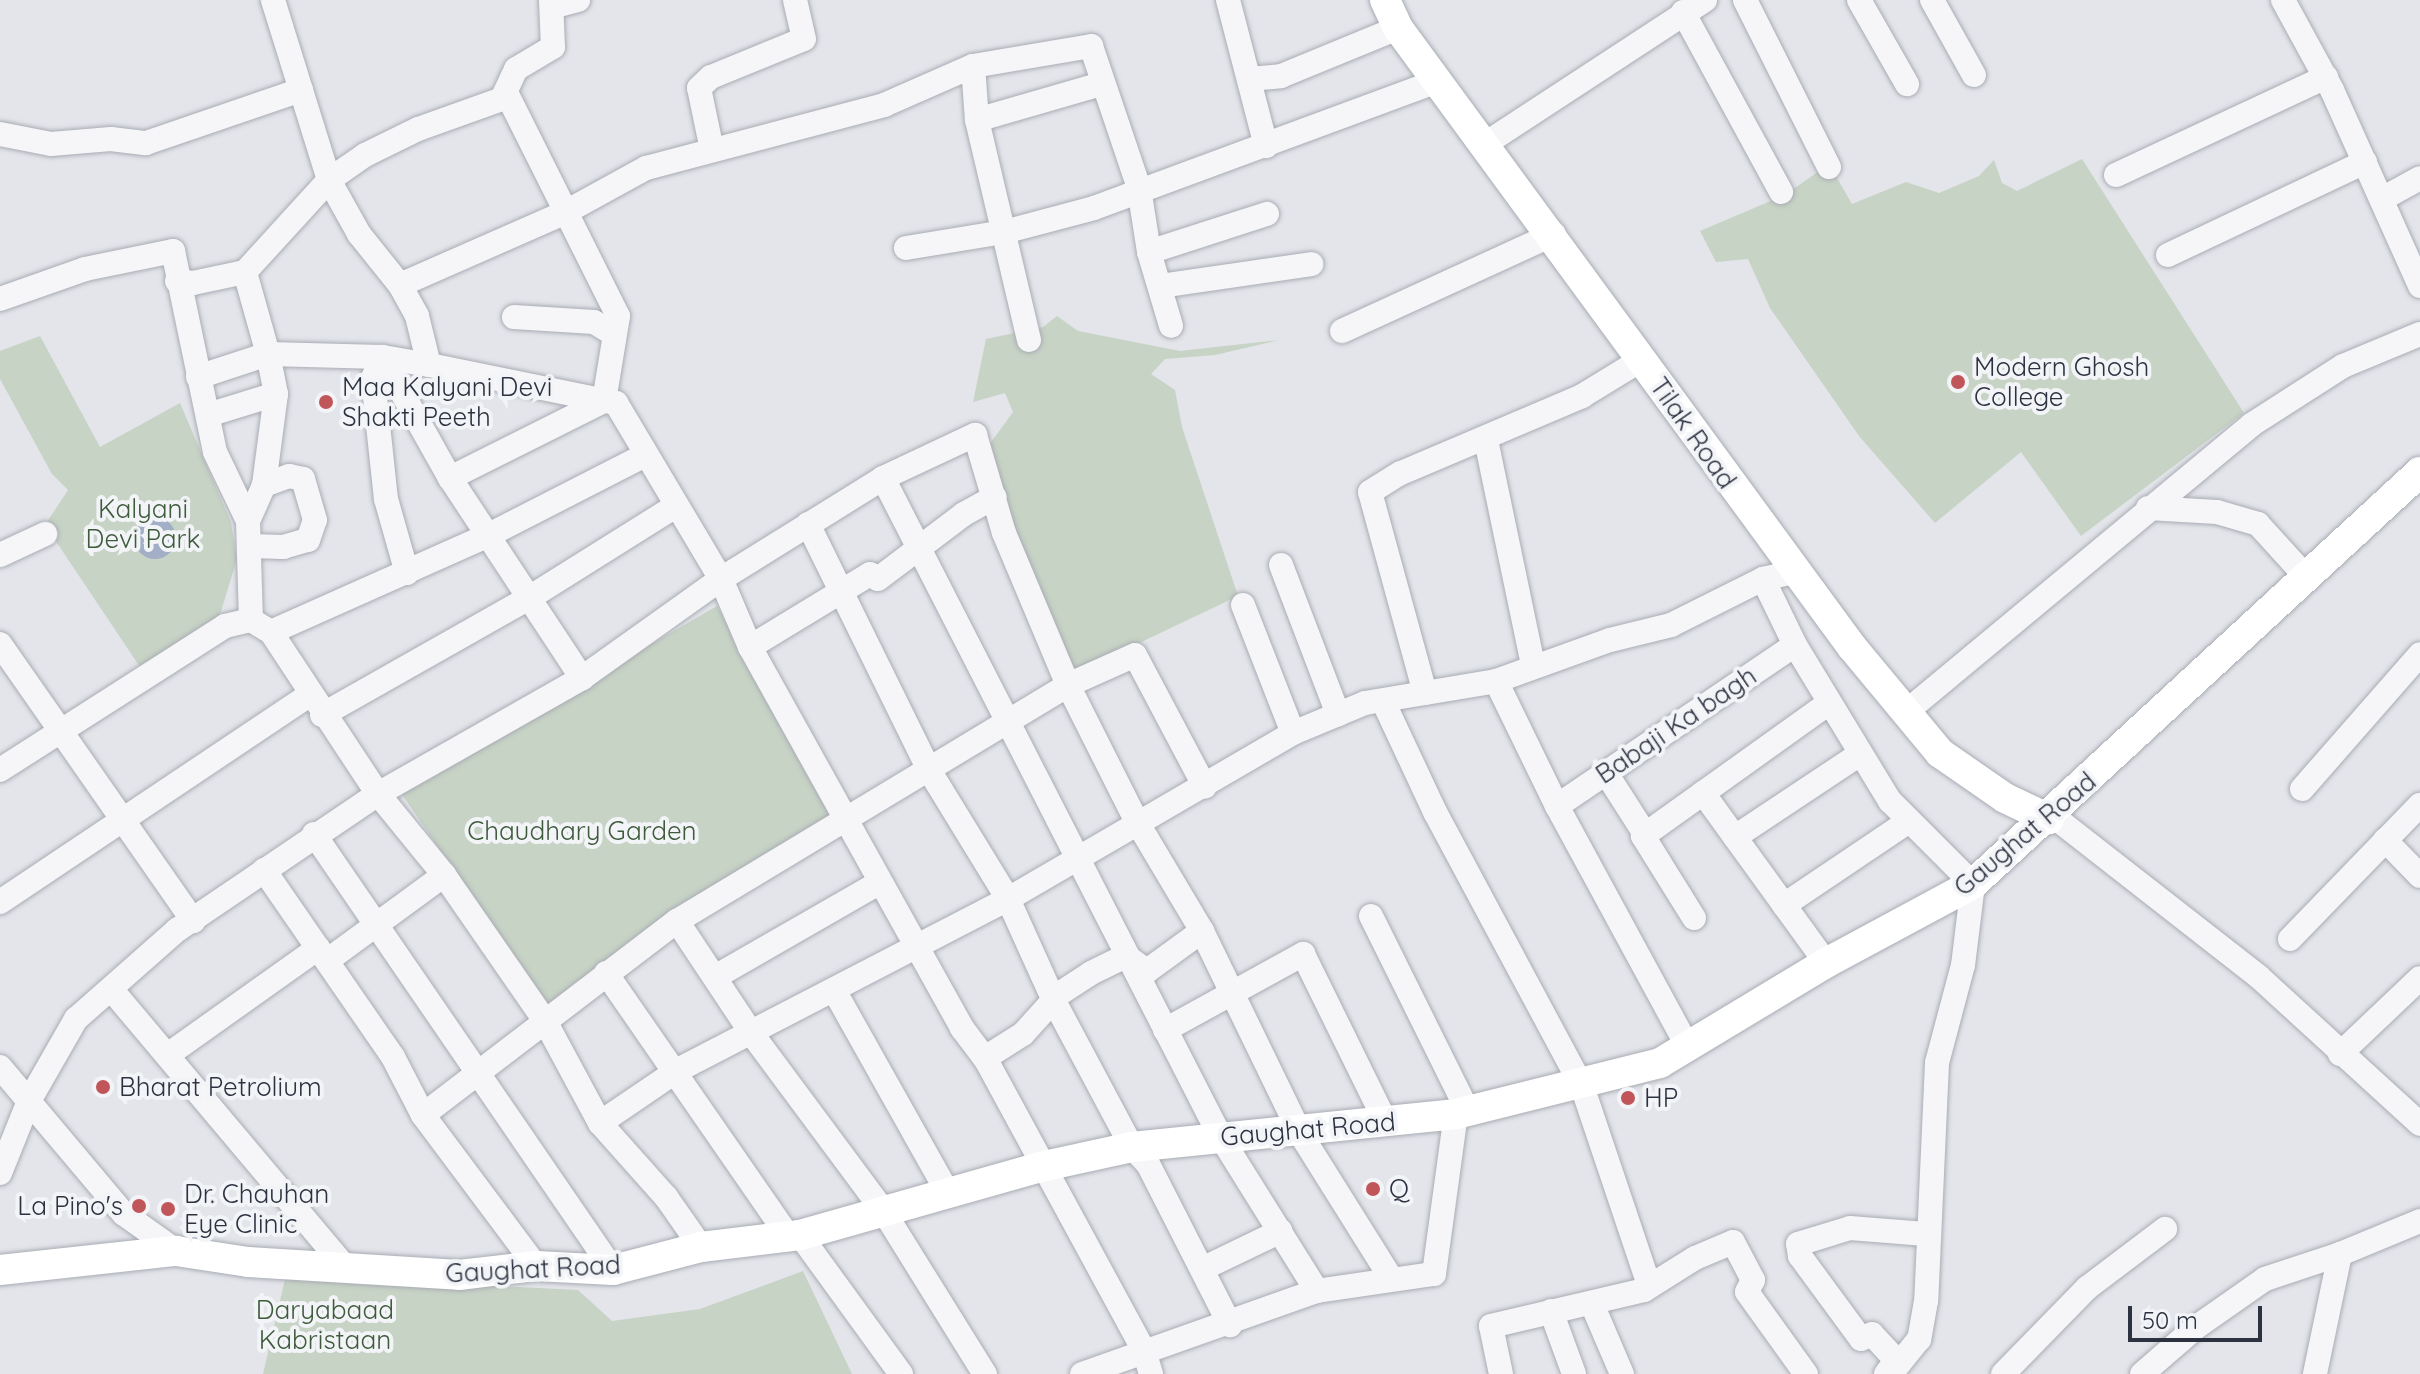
<!DOCTYPE html>
<style>
body{margin:0}
#map{position:relative;width:2420px;height:1374px;overflow:hidden;background:#e3e5ea;font-family:Quicksand,sans-serif}
div>[style]{position:absolute}
[style*='--x']{left:calc(var(--x)*1px);top:calc(var(--y)*1px);width:calc(var(--w)*1px);rotate:calc(var(--a)*1deg)}
.green>*{inset:0;background:#c7d3c5}
.water>*{inset:0;background:#a2afc6}
.round{border-radius:50%}
.roads{filter:drop-shadow(0 0 2px #a9acb4) drop-shadow(0 0 2px #a9acb4)}
.minor>*{height:24px;margin:-12px;padding:0 12px;transform-origin:12px;border-radius:12px;background:#f6f6f8}
.major>*{height:30px;margin:-15px;padding:0 15px;transform-origin:15px;border-radius:15px;background:#fff}
.dots>*{width:22px;height:22px;translate:-50% -50%;box-sizing:border-box;border:4px solid #f3f4f7;border-radius:50%}
span{translate:-50% -50%;white-space:nowrap;text-align:center;line-height:1.15;-webkit-text-stroke:8px #f3f4f7;paint-order:stroke}
.poi-label{font-size:26px;color:#2d3240}
.left{translate:0 -50%;text-align:left}
.right{translate:-100% -50%;text-align:right}
.street-label{font-size:26px;color:#2d3240}
.park-label{font-size:26px;color:#3e5b3b}
.scale{position:absolute;left:2128px;top:1306px;width:134px;height:36px;box-sizing:border-box;border:4px solid #2d3240;border-top:0;padding-left:10px;font-size:24px;line-height:28px;white-space:nowrap;color:#2d3240;-webkit-text-stroke:6px #f3f4f7;paint-order:stroke}
</style>
<div id="map">
<div class="green">
<i style="clip-path:polygon(2082px 159px,2244px 413px,2081px 536px,2021px 452px,1935px 523px,1859px 436px,1770px 308px,1748px 259px,1716px 262px,1700px 231px,1785px 195px,1829px 164px,1852px 204px,1906px 182px,1939px 193px,1979px 176px,1994px 160px,2002px 183px,2017px 191px)"></i>
<i style="clip-path:polygon(1057px 316px,1078px 331px,1180px 351px,1279px 340px,1215px 355px,1165px 359px,1151px 374px,1175px 390px,1182px 427px,1238px 596px,1072px 675px,1031px 580px,989px 445px,1013px 412px,1005px 393px,973px 402px,986px 339px,1043px 327px)"></i>
<i style="clip-path:polygon(40px 336px,100px 447px,180px 403px,231px 522px,237px 559px,219px 618px,144px 673px,45px 525px,68px 490px,52px 474px,0 379px,0 351px)"></i>
<i style="clip-path:polygon(717px 606px,834px 814px,547px 1007px,399px 790px)"></i>
<i style="clip-path:polygon(803px 1271px,852px 1374px,263px 1374px,286px 1275px,578px 1290px,612px 1321px,700px 1309px)"></i>
</div>
<div class="water">
<i class="round" style="left:134px;top:517px;width:42px;height:42px"></i>
</div>
<div class="roads">
<div class="minor">
<i style="--x:551;--y:0;--w:47;--a:87.6"></i>
<i style="--x:553;--y:47;--w:43;--a:149.3"></i>
<i style="--x:516;--y:69;--w:33;--a:115"></i>
<i style="--x:502;--y:99;--w:89;--a:160.3"></i>
<i style="--x:418;--y:129;--w:59;--a:153.9"></i>
<i style="--x:365;--y:155;--w:44;--a:145.2"></i>
<i style="--x:329;--y:180;--w:62;--a:60.9"></i>
<i style="--x:359;--y:234;--w:65;--a:51.2"></i>
<i style="--x:400;--y:285;--w:35;--a:61"></i>
<i style="--x:417;--y:316;--w:50;--a:76.2"></i>
<i style="--x:429;--y:365;--w:48;--a:-170.3"></i>
<i style="--x:382;--y:357;--w:139;--a:60.7"></i>
<i style="--x:450;--y:478;--w:240;--a:56.6"></i>
<i style="--x:1228;--y:0;--w:151;--a:75.4"></i>
<i style="--x:1745;--y:0;--w:187;--a:63.3"></i>
<i style="--x:1859;--y:0;--w:97;--a:60.3"></i>
<i style="--x:1932;--y:0;--w:86;--a:60.8"></i>
<i style="--x:2283;--y:0;--w:102;--a:61.4"></i>
<i style="--x:2332;--y:90;--w:215;--a:65.8"></i>
<i style="--x:552;--y:7;--w:27;--a:-15"></i>
<i style="--x:1683;--y:12;--w:205;--a:61.4"></i>
<i style="--x:973;--y:66;--w:54;--a:85.8"></i>
<i style="--x:977;--y:120;--w:226;--a:76.7"></i>
<i style="--x:1249;--y:79;--w:32;--a:-5"></i>
<i style="--x:1281;--y:76;--w:126;--a:-22.3"></i>
<i style="--x:977;--y:120;--w:129;--a:-16.2"></i>
<i style="--x:0;--y:134;--w:52;--a:11.1"></i>
<i style="--x:51;--y:144;--w:60;--a:-4.8"></i>
<i style="--x:111;--y:139;--w:35;--a:7"></i>
<i style="--x:146;--y:143;--w:164;--a:-18.9"></i>
<i style="--x:1485;--y:144;--w:263;--a:-33.2"></i>
<i style="--x:712;--y:150;--w:63;--a:-101.8"></i>
<i style="--x:699;--y:88;--w:16;--a:-43"></i>
<i style="--x:711;--y:77;--w:100;--a:-22.2"></i>
<i style="--x:804;--y:39;--w:40;--a:-103"></i>
<i style="--x:2116;--y:175;--w:232;--a:-25"></i>
<i style="--x:2382;--y:199;--w:43;--a:-28.9"></i>
<i style="--x:906;--y:248;--w:99;--a:-9.3"></i>
<i style="--x:1004;--y:232;--w:93;--a:-14.9"></i>
<i style="--x:1094;--y:208;--w:367;--a:-20.3"></i>
<i style="--x:1149;--y:252;--w:124;--a:-17.9"></i>
<i style="--x:2168;--y:255;--w:218;--a:-25.3"></i>
<i style="--x:177;--y:281;--w:16;--a:7"></i>
<i style="--x:193;--y:283;--w:53;--a:-11.9"></i>
<i style="--x:245;--y:272;--w:125;--a:-47.6"></i>
<i style="--x:329;--y:180;--w:189;--a:-107.3"></i>
<i style="--x:400;--y:285;--w:179;--a:-23.7"></i>
<i style="--x:564;--y:213;--w:94;--a:-28.8"></i>
<i style="--x:646;--y:168;--w:246;--a:-14.8"></i>
<i style="--x:884;--y:105;--w:97;--a:-23.7"></i>
<i style="--x:973;--y:66;--w:120;--a:-9.6"></i>
<i style="--x:1091;--y:46;--w:150;--a:71.3"></i>
<i style="--x:1139;--y:188;--w:65;--a:81.1"></i>
<i style="--x:1149;--y:252;--w:77;--a:73.4"></i>
<i style="--x:1161;--y:286;--w:152;--a:-8.3"></i>
<i style="--x:0;--y:299;--w:90;--a:-19.4"></i>
<i style="--x:85;--y:269;--w:90;--a:-11.6"></i>
<i style="--x:173;--y:251;--w:205;--a:78.2"></i>
<i style="--x:215;--y:452;--w:76;--a:64.4"></i>
<i style="--x:248;--y:521;--w:99;--a:88.3"></i>
<i style="--x:251;--y:620;--w:23;--a:31"></i>
<i style="--x:271;--y:632;--w:194;--a:56.6"></i>
<i style="--x:378;--y:794;--w:104;--a:50.8"></i>
<i style="--x:444;--y:875;--w:178;--a:55.3"></i>
<i style="--x:545;--y:1021;--w:116;--a:61.7"></i>
<i style="--x:600;--y:1123;--w:99;--a:48.3"></i>
<i style="--x:666;--y:1197;--w:61;--a:55"></i>
<i style="--x:514;--y:317;--w:80;--a:3.6"></i>
<i style="--x:594;--y:322;--w:23;--a:31"></i>
<i style="--x:1342;--y:331;--w:233;--a:-24.6"></i>
<i style="--x:429;--y:365;--w:191;--a:11.5"></i>
<i style="--x:616;--y:403;--w:205;--a:59.2"></i>
<i style="--x:721;--y:579;--w:191;--a:-31.9"></i>
<i style="--x:883;--y:478;--w:102;--a:-25.1"></i>
<i style="--x:975;--y:435;--w:102;--a:73.5"></i>
<i style="--x:1004;--y:533;--w:165;--a:67.2"></i>
<i style="--x:1068;--y:685;--w:153;--a:63.3"></i>
<i style="--x:1137;--y:822;--w:127;--a:59.2"></i>
<i style="--x:1202;--y:931;--w:225;--a:64.1"></i>
<i style="--x:1300;--y:1133;--w:171;--a:57.9"></i>
<i style="--x:198;--y:377;--w:74;--a:-18.2"></i>
<i style="--x:268;--y:354;--w:85;--a:-105.7"></i>
<i style="--x:211;--y:414;--w:68;--a:-17.1"></i>
<i style="--x:1486;--y:440;--w:230;--a:78.2"></i>
<i style="--x:450;--y:478;--w:172;--a:-26.6"></i>
<i style="--x:604;--y:401;--w:86;--a:-80.6"></i>
<i style="--x:618;--y:316;--w:250;--a:-116.6"></i>
<i style="--x:883;--y:478;--w:739;--a:62.88"></i>
<i style="--x:1220;--y:1136;--w:183;--a:58"></i>
<i style="--x:2148;--y:508;--w:69;--a:3.3"></i>
<i style="--x:2217;--y:512;--w:43;--a:16.3"></i>
<i style="--x:2258;--y:524;--w:74;--a:47.7"></i>
<i style="--x:248;--y:521;--w:39;--a:-66"></i>
<i style="--x:264;--y:485;--w:92;--a:-82.5"></i>
<i style="--x:276;--y:394;--w:41;--a:-101.3"></i>
<i style="--x:268;--y:354;--w:114;--a:1.5"></i>
<i style="--x:382;--y:357;--w:23;--a:113"></i>
<i style="--x:373;--y:378;--w:122;--a:83.9"></i>
<i style="--x:386;--y:499;--w:77;--a:74.2"></i>
<i style="--x:808;--y:524;--w:274;--a:63.8"></i>
<i style="--x:929;--y:770;--w:151;--a:58.5"></i>
<i style="--x:1008;--y:899;--w:114;--a:65.7"></i>
<i style="--x:1055;--y:1003;--w:163;--a:61.9"></i>
<i style="--x:1132;--y:1147;--w:23;--a:47"></i>
<i style="--x:1148;--y:1164;--w:181;--a:63"></i>
<i style="--x:251;--y:546;--w:32;--a:2"></i>
<i style="--x:283;--y:547;--w:26;--a:-16"></i>
<i style="--x:308;--y:540;--w:21;--a:-71"></i>
<i style="--x:315;--y:520;--w:43;--a:-106.3"></i>
<i style="--x:303;--y:479;--w:14;--a:-168"></i>
<i style="--x:289;--y:476;--w:27;--a:160"></i>
<i style="--x:0;--y:555;--w:50;--a:-25"></i>
<i style="--x:1281;--y:565;--w:160;--a:69.1"></i>
<i style="--x:1763;--y:579;--w:73;--a:64.1"></i>
<i style="--x:1795;--y:645;--w:183;--a:58.7"></i>
<i style="--x:1890;--y:801;--w:117;--a:45"></i>
<i style="--x:1973;--y:884;--w:82;--a:97"></i>
<i style="--x:1963;--y:965;--w:101;--a:104.9"></i>
<i style="--x:1937;--y:1063;--w:238;--a:92.6"></i>
<i style="--x:1926;--y:1301;--w:39;--a:100"></i>
<i style="--x:1919;--y:1339;--w:45;--a:128.7"></i>
<i style="--x:1243;--y:605;--w:137;--a:68.7"></i>
<i style="--x:271;--y:632;--w:236;--a:-24"></i>
<i style="--x:487;--y:536;--w:178;--a:-27.1"></i>
<i style="--x:0;--y:644;--w:338;--a:55.1"></i>
<i style="--x:750;--y:647;--w:140;--a:-31.3"></i>
<i style="--x:870;--y:574;--w:9;--a:32"></i>
<i style="--x:878;--y:579;--w:108;--a:-37.1"></i>
<i style="--x:964;--y:514;--w:35;--a:-29"></i>
<i style="--x:1496;--y:681;--w:139;--a:64"></i>
<i style="--x:1557;--y:806;--w:274;--a:61.5"></i>
<i style="--x:1425;--y:693;--w:208;--a:-105.3"></i>
<i style="--x:1370;--y:492;--w:36;--a:-32"></i>
<i style="--x:1401;--y:473;--w:197;--a:-23"></i>
<i style="--x:1582;--y:396;--w:69;--a:-31.4"></i>
<i style="--x:1383;--y:701;--w:123;--a:64.9"></i>
<i style="--x:1435;--y:812;--w:311;--a:61.8"></i>
<i style="--x:1582;--y:1086;--w:210;--a:71.4"></i>
<i style="--x:1907;--y:711;--w:447;--a:-39.7"></i>
<i style="--x:2251;--y:425;--w:109;--a:-32.7"></i>
<i style="--x:2343;--y:366;--w:83;--a:-22.6"></i>
<i style="--x:322;--y:715;--w:238;--a:-29.5"></i>
<i style="--x:529;--y:598;--w:171;--a:-32.1"></i>
<i style="--x:0;--y:770;--w:267;--a:-32.6"></i>
<i style="--x:225;--y:626;--w:27;--a:-13"></i>
<i style="--x:1606;--y:773;--w:72;--a:57.4"></i>
<i style="--x:2302;--y:789;--w:179;--a:-48.8"></i>
<i style="--x:1703;--y:793;--w:210;--a:54.1"></i>
<i style="--x:1557;--y:806;--w:287;--a:-34.1"></i>
<i style="--x:2053;--y:816;--w:261;--a:38"></i>
<i style="--x:2259;--y:977;--w:218;--a:42.4"></i>
<i style="--x:314;--y:834;--w:529;--a:55.56"></i>
<i style="--x:1735;--y:837;--w:150;--a:-33.6"></i>
<i style="--x:2385;--y:840;--w:50;--a:45.8"></i>
<i style="--x:264;--y:870;--w:227;--a:55.4"></i>
<i style="--x:393;--y:1057;--w:65;--a:62.7"></i>
<i style="--x:423;--y:1115;--w:189;--a:53.2"></i>
<i style="--x:0;--y:902;--w:372;--a:-33.8"></i>
<i style="--x:1784;--y:905;--w:147;--a:-33.9"></i>
<i style="--x:1371;--y:916;--w:218;--a:63.6"></i>
<i style="--x:1694;--y:918;--w:97;--a:-121.9"></i>
<i style="--x:1643;--y:836;--w:229;--a:-35.6"></i>
<i style="--x:677;--y:921;--w:136;--a:56.4"></i>
<i style="--x:752;--y:1034;--w:222;--a:53.4"></i>
<i style="--x:884;--y:1212;--w:191;--a:58.1"></i>
<i style="--x:2290;--y:939;--w:187;--a:-45.9"></i>
<i style="--x:328;--y:960;--w:144;--a:-36.2"></i>
<i style="--x:606;--y:973;--w:316;--a:55.3"></i>
<i style="--x:715;--y:977;--w:190;--a:-29.9"></i>
<i style="--x:111;--y:989;--w:362;--a:49.9"></i>
<i style="--x:834;--y:990;--w:233;--a:60.7"></i>
<i style="--x:1165;--y:1030;--w:158;--a:-28.8"></i>
<i style="--x:1303;--y:954;--w:188;--a:63.8"></i>
<i style="--x:169;--y:1054;--w:183;--a:-35.4"></i>
<i style="--x:2340;--y:1054;--w:110;--a:-43.5"></i>
<i style="--x:985;--y:1058;--w:45;--a:-32.3"></i>
<i style="--x:1023;--y:1034;--w:54;--a:-48"></i>
<i style="--x:1059;--y:994;--w:38;--a:-33"></i>
<i style="--x:1091;--y:973;--w:39;--a:-26"></i>
<i style="--x:1126;--y:956;--w:26;--a:36"></i>
<i style="--x:1147;--y:971;--w:68;--a:-36"></i>
<i style="--x:0;--y:1067;--w:192;--a:49.9"></i>
<i style="--x:124;--y:1214;--w:64;--a:35.4"></i>
<i style="--x:423;--y:1115;--w:320;--a:-37.4"></i>
<i style="--x:677;--y:921;--w:457;--a:-31.1"></i>
<i style="--x:1068;--y:685;--w:73;--a:-24.1"></i>
<i style="--x:1135;--y:655;--w:149;--a:62.1"></i>
<i style="--x:600;--y:1123;--w:94;--a:-34.2"></i>
<i style="--x:678;--y:1070;--w:372;--a:-27.4"></i>
<i style="--x:1008;--y:899;--w:330;--a:-30.2"></i>
<i style="--x:1293;--y:733;--w:78;--a:-22.6"></i>
<i style="--x:1365;--y:703;--w:133;--a:-9.5"></i>
<i style="--x:1496;--y:681;--w:121;--a:-19.8"></i>
<i style="--x:1610;--y:640;--w:63;--a:-13.8"></i>
<i style="--x:1671;--y:625;--w:103;--a:-26.6"></i>
<i style="--x:1763;--y:579;--w:31;--a:-13"></i>
<i style="--x:0;--y:1173;--w:78;--a:-68.1"></i>
<i style="--x:29;--y:1101;--w:95;--a:-60.2"></i>
<i style="--x:76;--y:1019;--w:135;--a:-41.4"></i>
<i style="--x:177;--y:930;--w:243;--a:-34.1"></i>
<i style="--x:378;--y:794;--w:235;--a:-29.6"></i>
<i style="--x:582;--y:678;--w:171;--a:-35.5"></i>
<i style="--x:721;--y:579;--w:74;--a:66.9"></i>
<i style="--x:750;--y:647;--w:436;--a:60.9"></i>
<i style="--x:962;--y:1028;--w:38;--a:53"></i>
<i style="--x:985;--y:1058;--w:333;--a:61.5"></i>
<i style="--x:1144;--y:1351;--w:24;--a:73"></i>
<i style="--x:800;--y:1235;--w:172;--a:54"></i>
<i style="--x:2340;--y:1254;--w:87;--a:-22.4"></i>
<i style="--x:1204;--y:1268;--w:85;--a:-25.7"></i>
<i style="--x:1592;--y:1304;--w:76;--a:66.8"></i>
<i style="--x:1551;--y:1311;--w:67;--a:69.9"></i>
<i style="--x:1082;--y:1374;--w:249;--a:-19.5"></i>
<i style="--x:1317;--y:1291;--w:118;--a:-8.3"></i>
<i style="--x:1434;--y:1274;--w:162;--a:-82.2"></i>
<i style="--x:1501;--y:1374;--w:49;--a:-101.8"></i>
<i style="--x:1491;--y:1326;--w:157;--a:-13.2"></i>
<i style="--x:1644;--y:1290;--w:60;--a:-32.1"></i>
<i style="--x:1695;--y:1258;--w:41;--a:-22.8"></i>
<i style="--x:1733;--y:1242;--w:43;--a:62.2"></i>
<i style="--x:1753;--y:1280;--w:13;--a:117"></i>
<i style="--x:1747;--y:1292;--w:101;--a:54.3"></i>
<i style="--x:1886;--y:1374;--w:17;--a:-54"></i>
<i style="--x:1896;--y:1360;--w:35;--a:-133"></i>
<i style="--x:1872;--y:1334;--w:12;--a:156"></i>
<i style="--x:1861;--y:1339;--w:103;--a:-126.3"></i>
<i style="--x:1800;--y:1256;--w:12;--a:-99"></i>
<i style="--x:1798;--y:1244;--w:54;--a:-17.1"></i>
<i style="--x:1850;--y:1228;--w:76;--a:4.5"></i>
<i style="--x:2003;--y:1374;--w:120;--a:-45.7"></i>
<i style="--x:2087;--y:1288;--w:98;--a:-37.1"></i>
<i style="--x:2142;--y:1374;--w:70;--a:-41"></i>
<i style="--x:2195;--y:1328;--w:85;--a:-35"></i>
<i style="--x:2265;--y:1279;--w:79;--a:-18.4"></i>
<i style="--x:2340;--y:1254;--w:123;--a:101.8"></i>
</div>
<div class="major">
<i style="--x:1385;--y:0;--w:31;--a:65"></i>
<i style="--x:1398;--y:28;--w:768;--a:53.74"></i>
<i style="--x:1852;--y:647;--w:138;--a:50.3"></i>
<i style="--x:1940;--y:753;--w:79;--a:34.7"></i>
<i style="--x:2005;--y:798;--w:49;--a:25.5"></i>
<i style="--x:0;--y:1270;--w:177;--a:-6.2"></i>
<i style="--x:176;--y:1251;--w:73;--a:8.7"></i>
<i style="--x:248;--y:1262;--w:211;--a:3.5"></i>
<i style="--x:459;--y:1275;--w:78;--a:-6.7"></i>
<i style="--x:536;--y:1266;--w:77;--a:3"></i>
<i style="--x:613;--y:1270;--w:91;--a:-14.6"></i>
<i style="--x:701;--y:1247;--w:100;--a:-6.9"></i>
<i style="--x:800;--y:1235;--w:249;--a:-15.8"></i>
<i style="--x:1040;--y:1167;--w:94;--a:-12.3"></i>
<i style="--x:1132;--y:1147;--w:326;--a:-5.8"></i>
<i style="--x:1456;--y:1114;--w:210;--a:-14"></i>
<i style="--x:1660;--y:1063;--w:194;--a:-31.1"></i>
<i style="--x:1826;--y:963;--w:167;--a:-28.3"></i>
<i style="--x:1973;--y:884;--w:608;--a:-42.67"></i>
</div>
</div>
<div class="dots">
<i style="left:1958px;top:382px;background:#c1565a"></i>
<i style="left:326px;top:402px;background:#c1565a"></i>
<i style="left:103px;top:1087px;background:#c1565a"></i>
<i style="left:1628px;top:1098px;background:#c1565a"></i>
<i style="left:1373px;top:1189px;background:#c1565a"></i>
<i style="left:139px;top:1206px;background:#c1565a"></i>
<i style="left:168px;top:1209px;background:#c1565a"></i>
</div>
<div class="poi-label">
<span class="left" style="left:1974px;top:382px">Modern Ghosh<br>College</span>
<span class="left" style="left:342px;top:402px">Maa Kalyani Devi<br>Shakti Peeth</span>
<span class="left" style="left:119px;top:1087px">Bharat Petrolium</span>
<span class="left" style="left:1644px;top:1098px">HP</span>
<span class="left" style="left:1389px;top:1189px">Q</span>
<span class="left" style="left:184px;top:1209px">Dr. Chauhan<br>Eye Clinic</span>
<span class="right" style="left:123px;top:1206px">La Pino's</span>
</div>
<div class="street-label">
<span style="left:1693px;top:433px;rotate:55deg">Tilak Road</span>
<span style="left:1676px;top:725px;rotate:-34deg">Babaji Ka bagh</span>
<span style="left:2025px;top:834px;rotate:-40deg">Gaughat Road</span>
<span style="left:1308px;top:1129px;rotate:-5deg">Gaughat Road</span>
<span style="left:533px;top:1269px;rotate:-3deg">Gaughat Road</span>
</div>
<div class="park-label">
<span style="left:143px;top:524px">Kalyani<br>Devi Park</span>
<span style="left:582px;top:831px">Chaudhary Garden</span>
<span style="left:325px;top:1325px">Daryabaad<br>Kabristaan</span>
</div>
<div class="scale">50 m</div>
</div>
